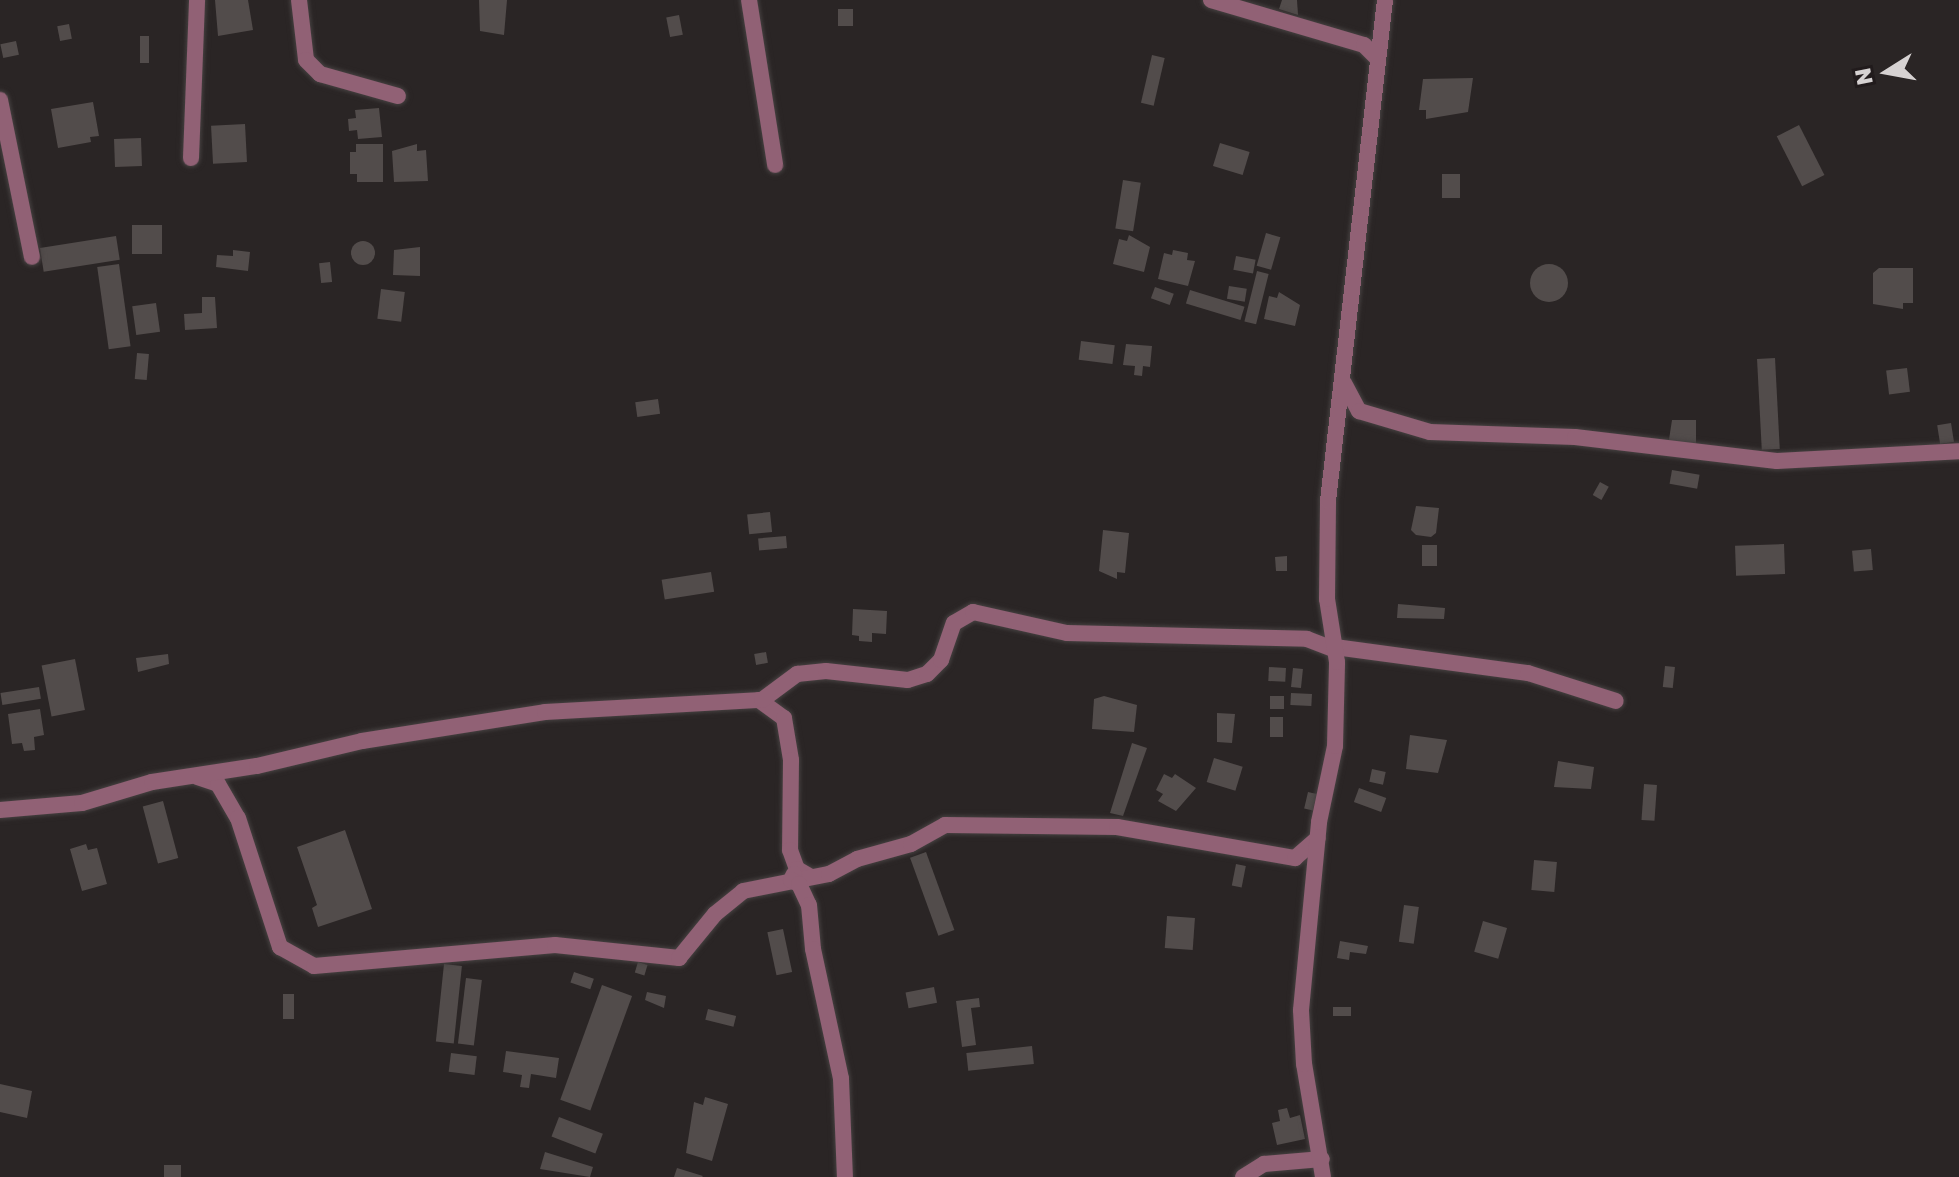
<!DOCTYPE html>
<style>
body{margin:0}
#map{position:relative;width:1959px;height:1177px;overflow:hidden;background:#2a2525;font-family:"Golos Text",sans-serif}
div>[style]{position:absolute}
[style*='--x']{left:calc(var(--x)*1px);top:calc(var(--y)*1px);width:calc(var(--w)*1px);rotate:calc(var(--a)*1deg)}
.building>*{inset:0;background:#524c4b;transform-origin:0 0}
.round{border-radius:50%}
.roads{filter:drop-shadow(0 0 2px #464141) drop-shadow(0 0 2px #464141)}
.minor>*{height:16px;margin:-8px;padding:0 8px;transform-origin:8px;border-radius:8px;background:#916175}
span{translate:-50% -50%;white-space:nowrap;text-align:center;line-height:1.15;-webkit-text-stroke:7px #211b1c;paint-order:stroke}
.north{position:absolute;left:1847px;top:32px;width:80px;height:80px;-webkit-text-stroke:6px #211b1c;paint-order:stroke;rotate:259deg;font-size:22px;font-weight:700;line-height:32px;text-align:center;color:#d6d2d2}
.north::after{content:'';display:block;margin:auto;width:28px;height:36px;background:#d6d2d2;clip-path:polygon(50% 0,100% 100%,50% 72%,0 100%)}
</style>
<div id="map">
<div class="building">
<i style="clip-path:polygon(215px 0,248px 0,253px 30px,218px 36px)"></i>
<i style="clip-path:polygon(479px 0,507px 0,504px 35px,480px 31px)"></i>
<i style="clip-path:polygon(1282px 0,1297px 0,1298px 15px,1279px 9px)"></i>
<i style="left:838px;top:9px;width:15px;height:17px"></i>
<i style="left:679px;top:15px;width:20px;height:13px;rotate:79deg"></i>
<i style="left:69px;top:24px;width:15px;height:12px;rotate:79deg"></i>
<i style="left:140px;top:36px;width:9px;height:27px"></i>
<i style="left:16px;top:41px;width:14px;height:16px;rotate:78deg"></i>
<i style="left:1152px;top:55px;width:13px;height:49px;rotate:13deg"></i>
<i style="clip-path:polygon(1473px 78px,1468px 112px,1426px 119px,1426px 110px,1419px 110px,1423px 79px)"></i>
<i style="clip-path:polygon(93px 102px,99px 136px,90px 137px,91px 142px,58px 148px,51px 109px)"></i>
<i style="clip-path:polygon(379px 108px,382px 137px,358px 139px,357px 130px,349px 131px,348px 119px,356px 118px,355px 110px)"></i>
<i style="left:245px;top:124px;width:38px;height:34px;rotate:87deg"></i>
<i style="left:1799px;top:125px;width:56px;height:25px;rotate:63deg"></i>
<i style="left:141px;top:138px;width:28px;height:27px;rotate:88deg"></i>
<i style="left:1220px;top:143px;width:31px;height:24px;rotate:17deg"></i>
<i style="clip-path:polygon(356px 144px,383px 144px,383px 182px,357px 182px,357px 174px,350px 174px,350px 152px,356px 152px)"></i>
<i style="clip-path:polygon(417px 144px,417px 151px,426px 150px,428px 181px,394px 182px,392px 151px)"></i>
<i style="left:1442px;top:174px;width:18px;height:24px"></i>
<i style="left:1123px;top:180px;width:18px;height:49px;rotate:9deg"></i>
<i style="left:132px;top:225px;width:30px;height:29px"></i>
<i style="left:1266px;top:233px;width:15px;height:34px;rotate:16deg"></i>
<i style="clip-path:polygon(1129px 235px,1150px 247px,1144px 272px,1113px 264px,1119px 239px,1127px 241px)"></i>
<i style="left:116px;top:236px;width:24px;height:77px;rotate:81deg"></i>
<i class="round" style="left:351px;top:241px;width:24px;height:24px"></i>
<i style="clip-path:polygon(420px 247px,420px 276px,393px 275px,394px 250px)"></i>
<i style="clip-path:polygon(233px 250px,250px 252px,248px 271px,216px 267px,217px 255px,233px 256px)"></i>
<i style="clip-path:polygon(1173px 250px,1188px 253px,1187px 260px,1195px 261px,1188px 286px,1158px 279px,1164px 253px,1172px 255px)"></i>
<i style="left:1236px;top:256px;width:20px;height:14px;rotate:11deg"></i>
<i style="left:330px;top:262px;width:20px;height:11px;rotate:84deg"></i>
<i style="left:119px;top:264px;width:83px;height:22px;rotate:82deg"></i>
<i class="round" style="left:1530px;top:264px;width:38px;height:38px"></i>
<i style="clip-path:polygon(1879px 268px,1913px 268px,1913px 303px,1903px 303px,1903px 309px,1873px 304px,1873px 273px)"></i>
<i style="left:1257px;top:271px;width:12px;height:52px;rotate:14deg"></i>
<i style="left:1229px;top:286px;width:18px;height:13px;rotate:9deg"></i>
<i style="left:1155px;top:287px;width:20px;height:12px;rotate:20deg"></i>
<i style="left:381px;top:289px;width:24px;height:30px;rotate:7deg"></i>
<i style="left:1190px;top:290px;width:57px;height:14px;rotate:17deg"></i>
<i style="clip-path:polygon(1279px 292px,1300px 305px,1295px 326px,1264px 319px,1269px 296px,1277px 298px)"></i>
<i style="clip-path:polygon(202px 297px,215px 297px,217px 328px,185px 330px,184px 314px,202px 313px)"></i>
<i style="left:156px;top:303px;width:29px;height:24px;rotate:82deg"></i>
<i style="left:1081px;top:341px;width:34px;height:19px;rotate:7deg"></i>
<i style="clip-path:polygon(1126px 344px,1152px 346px,1150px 367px,1143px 366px,1142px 376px,1134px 375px,1135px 366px,1123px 365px)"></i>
<i style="left:137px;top:353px;width:12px;height:26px;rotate:5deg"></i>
<i style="left:1775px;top:358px;width:91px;height:18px;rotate:87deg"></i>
<i style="left:1907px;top:368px;width:24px;height:21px;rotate:83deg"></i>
<i style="left:658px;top:399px;width:15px;height:23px;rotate:82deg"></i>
<i style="clip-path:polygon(1672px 420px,1696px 420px,1696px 445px,1668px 446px)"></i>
<i style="left:1951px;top:423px;width:19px;height:14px;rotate:81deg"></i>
<i style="left:1672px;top:470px;width:28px;height:14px;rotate:10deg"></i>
<i style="left:1600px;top:482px;width:10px;height:15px;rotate:29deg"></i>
<i style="clip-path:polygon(1416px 506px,1439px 508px,1436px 533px,1431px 537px,1416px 535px,1411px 530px)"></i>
<i style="left:770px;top:512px;width:20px;height:23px;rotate:84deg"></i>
<i style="clip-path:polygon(1103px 530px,1129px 533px,1125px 573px,1117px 572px,1117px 579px,1099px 571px)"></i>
<i style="left:786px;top:536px;width:12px;height:28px;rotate:85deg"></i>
<i style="left:1784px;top:544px;width:30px;height:49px;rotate:88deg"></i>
<i style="left:1422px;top:545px;width:15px;height:21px"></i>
<i style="left:1871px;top:549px;width:21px;height:19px;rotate:85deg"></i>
<i style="clip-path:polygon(1287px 556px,1287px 571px,1276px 571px,1275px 557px)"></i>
<i style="left:711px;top:572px;width:20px;height:50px;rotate:81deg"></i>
<i style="clip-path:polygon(1398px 604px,1445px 608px,1444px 619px,1397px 618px)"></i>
<i style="clip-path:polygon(853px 609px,887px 611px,886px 634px,872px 633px,872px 642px,859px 641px,859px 636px,852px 635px)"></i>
<i style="left:766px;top:652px;width:11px;height:12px;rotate:80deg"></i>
<i style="clip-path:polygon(168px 654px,169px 664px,138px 672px,136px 658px)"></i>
<i style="left:75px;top:659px;width:52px;height:34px;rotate:79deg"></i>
<i style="left:1665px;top:666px;width:10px;height:21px;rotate:6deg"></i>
<i style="left:1269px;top:667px;width:17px;height:14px;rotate:3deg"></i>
<i style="left:1293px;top:668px;width:10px;height:19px;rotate:6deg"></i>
<i style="left:39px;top:687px;width:12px;height:39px;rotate:81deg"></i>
<i style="left:1291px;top:693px;width:21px;height:12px;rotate:3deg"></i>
<i style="clip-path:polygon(1104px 696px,1137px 705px,1134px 732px,1092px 729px,1094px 699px)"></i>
<i style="left:1270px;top:696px;width:14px;height:13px"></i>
<i style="clip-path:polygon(40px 709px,44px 735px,34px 737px,35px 750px,24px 751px,22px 743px,12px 744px,8px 714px)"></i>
<i style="clip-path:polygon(1217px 713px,1235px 714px,1232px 743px,1217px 742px)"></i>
<i style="left:1270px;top:717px;width:13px;height:20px"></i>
<i style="clip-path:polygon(1410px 735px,1447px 740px,1438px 773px,1406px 769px)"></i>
<i style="clip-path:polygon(1132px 743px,1147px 748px,1123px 816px,1110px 813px)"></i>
<i style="left:1214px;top:758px;width:30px;height:25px;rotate:17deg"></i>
<i style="clip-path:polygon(1558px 761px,1594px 767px,1591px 789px,1554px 787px)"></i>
<i style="left:1372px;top:769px;width:14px;height:13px;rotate:12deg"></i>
<i style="clip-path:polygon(1164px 774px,1172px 778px,1175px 774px,1196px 788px,1176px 811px,1158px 801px,1163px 794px,1156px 790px)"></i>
<i style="left:1644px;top:784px;width:13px;height:36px;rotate:4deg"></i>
<i style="left:1359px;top:788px;width:29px;height:15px;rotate:20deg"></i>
<i style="left:1308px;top:792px;width:9px;height:17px;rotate:13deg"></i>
<i style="left:163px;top:801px;width:59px;height:21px;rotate:75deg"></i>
<i style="clip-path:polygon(345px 830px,372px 909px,318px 927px,312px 908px,317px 905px,297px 847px)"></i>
<i style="clip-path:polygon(86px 844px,88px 850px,97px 848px,107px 884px,82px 891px,70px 849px)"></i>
<i style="left:926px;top:852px;width:83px;height:17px;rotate:70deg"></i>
<i style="left:1534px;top:860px;width:23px;height:30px;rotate:5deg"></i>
<i style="left:1236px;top:864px;width:10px;height:22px;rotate:11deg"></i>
<i style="left:1404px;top:905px;width:15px;height:37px;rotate:8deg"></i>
<i style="left:1167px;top:916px;width:28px;height:32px;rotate:4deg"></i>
<i style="left:1483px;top:921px;width:25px;height:32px;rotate:16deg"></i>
<i style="left:783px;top:929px;width:44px;height:16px;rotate:78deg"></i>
<i style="clip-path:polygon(1340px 941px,1368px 946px,1366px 954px,1350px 952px,1349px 960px,1337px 958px)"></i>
<i style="left:638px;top:962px;width:10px;height:11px;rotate:17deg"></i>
<i style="left:444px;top:964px;width:18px;height:78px;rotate:6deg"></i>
<i style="left:574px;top:972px;width:21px;height:11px;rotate:19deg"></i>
<i style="left:466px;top:978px;width:16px;height:66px;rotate:7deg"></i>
<i style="left:602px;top:985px;width:32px;height:122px;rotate:20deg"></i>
<i style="left:934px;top:987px;width:16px;height:29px;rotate:79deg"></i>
<i style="clip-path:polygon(647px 992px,666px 996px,664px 1008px,645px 1000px)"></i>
<i style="left:283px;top:994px;width:11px;height:25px"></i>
<i style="clip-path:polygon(979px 998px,980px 1007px,971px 1008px,976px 1045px,962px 1047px,956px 1001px)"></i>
<i style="left:1333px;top:1007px;width:18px;height:9px"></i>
<i style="left:708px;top:1009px;width:29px;height:11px;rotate:14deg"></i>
<i style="left:1032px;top:1046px;width:18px;height:66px;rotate:84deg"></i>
<i style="clip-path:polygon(506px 1051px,559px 1058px,556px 1078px,531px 1074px,529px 1088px,520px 1087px,522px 1075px,503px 1072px)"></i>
<i style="left:451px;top:1053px;width:26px;height:19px;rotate:7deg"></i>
<i style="clip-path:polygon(0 1084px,32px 1091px,27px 1118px,0 1112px)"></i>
<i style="clip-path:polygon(705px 1097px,728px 1104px,712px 1161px,686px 1153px,694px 1102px,703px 1105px)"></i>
<i style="clip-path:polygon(1287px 1108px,1290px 1118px,1300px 1115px,1305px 1139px,1277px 1145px,1272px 1123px,1280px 1121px,1278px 1110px)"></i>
<i style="left:559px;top:1117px;width:47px;height:21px;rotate:21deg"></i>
<i style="clip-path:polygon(545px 1152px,593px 1167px,590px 1177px,540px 1169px)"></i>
<i style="left:164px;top:1165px;width:17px;height:12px"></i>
<i style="clip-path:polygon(677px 1168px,703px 1176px,702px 1177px,674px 1177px)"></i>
</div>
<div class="roads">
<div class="minor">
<i style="--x:299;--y:0;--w:60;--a:83.3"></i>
<i style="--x:306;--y:60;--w:20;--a:45"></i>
<i style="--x:320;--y:74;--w:81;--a:15.8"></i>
<i style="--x:749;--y:0;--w:167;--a:81"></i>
<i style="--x:1211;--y:0;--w:159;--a:16.4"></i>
<i style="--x:1364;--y:45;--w:18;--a:45"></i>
<i style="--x:0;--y:100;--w:160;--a:78.5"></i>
<i style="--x:191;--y:158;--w:158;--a:-87.8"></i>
<i style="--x:1344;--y:383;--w:32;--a:62"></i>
<i style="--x:1359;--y:411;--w:74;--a:16.5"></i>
<i style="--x:1430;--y:432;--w:145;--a:2"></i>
<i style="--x:1575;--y:437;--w:203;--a:6.8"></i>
<i style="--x:1777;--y:461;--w:182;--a:-3.1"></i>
<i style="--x:1335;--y:647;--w:195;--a:7.7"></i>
<i style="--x:1528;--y:673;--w:92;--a:17.7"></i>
<i style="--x:759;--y:700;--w:31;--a:36"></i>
<i style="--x:784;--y:718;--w:43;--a:80.5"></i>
<i style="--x:791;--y:760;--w:90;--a:90.6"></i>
<i style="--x:790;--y:850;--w:20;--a:70"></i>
<i style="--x:797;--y:869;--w:14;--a:30"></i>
<i style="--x:197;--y:777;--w:22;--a:18"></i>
<i style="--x:218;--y:784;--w:39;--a:60"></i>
<i style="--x:238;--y:818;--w:136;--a:72"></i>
<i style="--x:280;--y:947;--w:39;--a:29"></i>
<i style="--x:314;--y:966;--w:242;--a:-5"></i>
<i style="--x:555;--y:945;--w:125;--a:6"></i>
<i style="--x:679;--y:958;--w:57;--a:-50.7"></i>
<i style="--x:715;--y:914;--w:36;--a:-39"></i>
<i style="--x:743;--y:891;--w:88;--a:-11.2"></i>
<i style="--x:829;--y:874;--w:32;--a:-28"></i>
<i style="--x:857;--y:859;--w:56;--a:-15.5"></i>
<i style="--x:911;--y:844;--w:39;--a:-29"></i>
<i style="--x:945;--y:825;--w:172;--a:0.7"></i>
<i style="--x:1117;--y:827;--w:181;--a:9.9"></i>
<i style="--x:1295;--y:858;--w:30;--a:-41"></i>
<i style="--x:0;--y:810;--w:82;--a:-4.9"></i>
<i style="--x:82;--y:803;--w:73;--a:-16.7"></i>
<i style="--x:152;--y:782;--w:106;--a:-8.7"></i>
<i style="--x:257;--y:766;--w:108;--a:-13.4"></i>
<i style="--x:362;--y:741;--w:185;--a:-9"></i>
<i style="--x:545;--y:712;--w:217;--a:-3.2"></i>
<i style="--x:762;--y:700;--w:44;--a:-36.6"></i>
<i style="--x:797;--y:674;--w:29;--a:-6"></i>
<i style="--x:826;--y:671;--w:82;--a:6.3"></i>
<i style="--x:908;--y:680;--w:20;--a:-18"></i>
<i style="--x:927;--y:674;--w:20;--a:-45"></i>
<i style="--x:941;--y:660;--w:39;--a:-71"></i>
<i style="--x:954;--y:623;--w:22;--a:-30"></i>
<i style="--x:973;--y:612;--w:96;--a:12.6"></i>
<i style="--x:1067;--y:633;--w:240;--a:1.4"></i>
<i style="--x:1307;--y:639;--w:30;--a:21"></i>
<i style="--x:794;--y:874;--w:7;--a:117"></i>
<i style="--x:791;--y:880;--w:9;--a:27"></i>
<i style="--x:799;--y:884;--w:23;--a:65"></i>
<i style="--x:809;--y:905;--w:44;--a:84.8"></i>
<i style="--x:813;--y:949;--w:133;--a:77.8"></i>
<i style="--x:841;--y:1079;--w:98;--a:87.7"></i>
<i style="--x:1243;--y:1177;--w:25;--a:-32"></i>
<i style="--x:1264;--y:1164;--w:58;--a:-4.9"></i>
<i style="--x:1323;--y:1177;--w:115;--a:-99.5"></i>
<i style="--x:1304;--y:1064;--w:54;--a:-93.2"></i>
<i style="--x:1301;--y:1010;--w:189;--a:-84.5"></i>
<i style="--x:1319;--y:822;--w:78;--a:-78.1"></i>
<i style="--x:1335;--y:746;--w:84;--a:-88.6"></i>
<i style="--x:1337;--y:662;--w:64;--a:-99"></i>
<i style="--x:1327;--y:599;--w:98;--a:-89.4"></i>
<i style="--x:1328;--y:501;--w:504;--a:-83.51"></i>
</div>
</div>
<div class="north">N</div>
</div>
